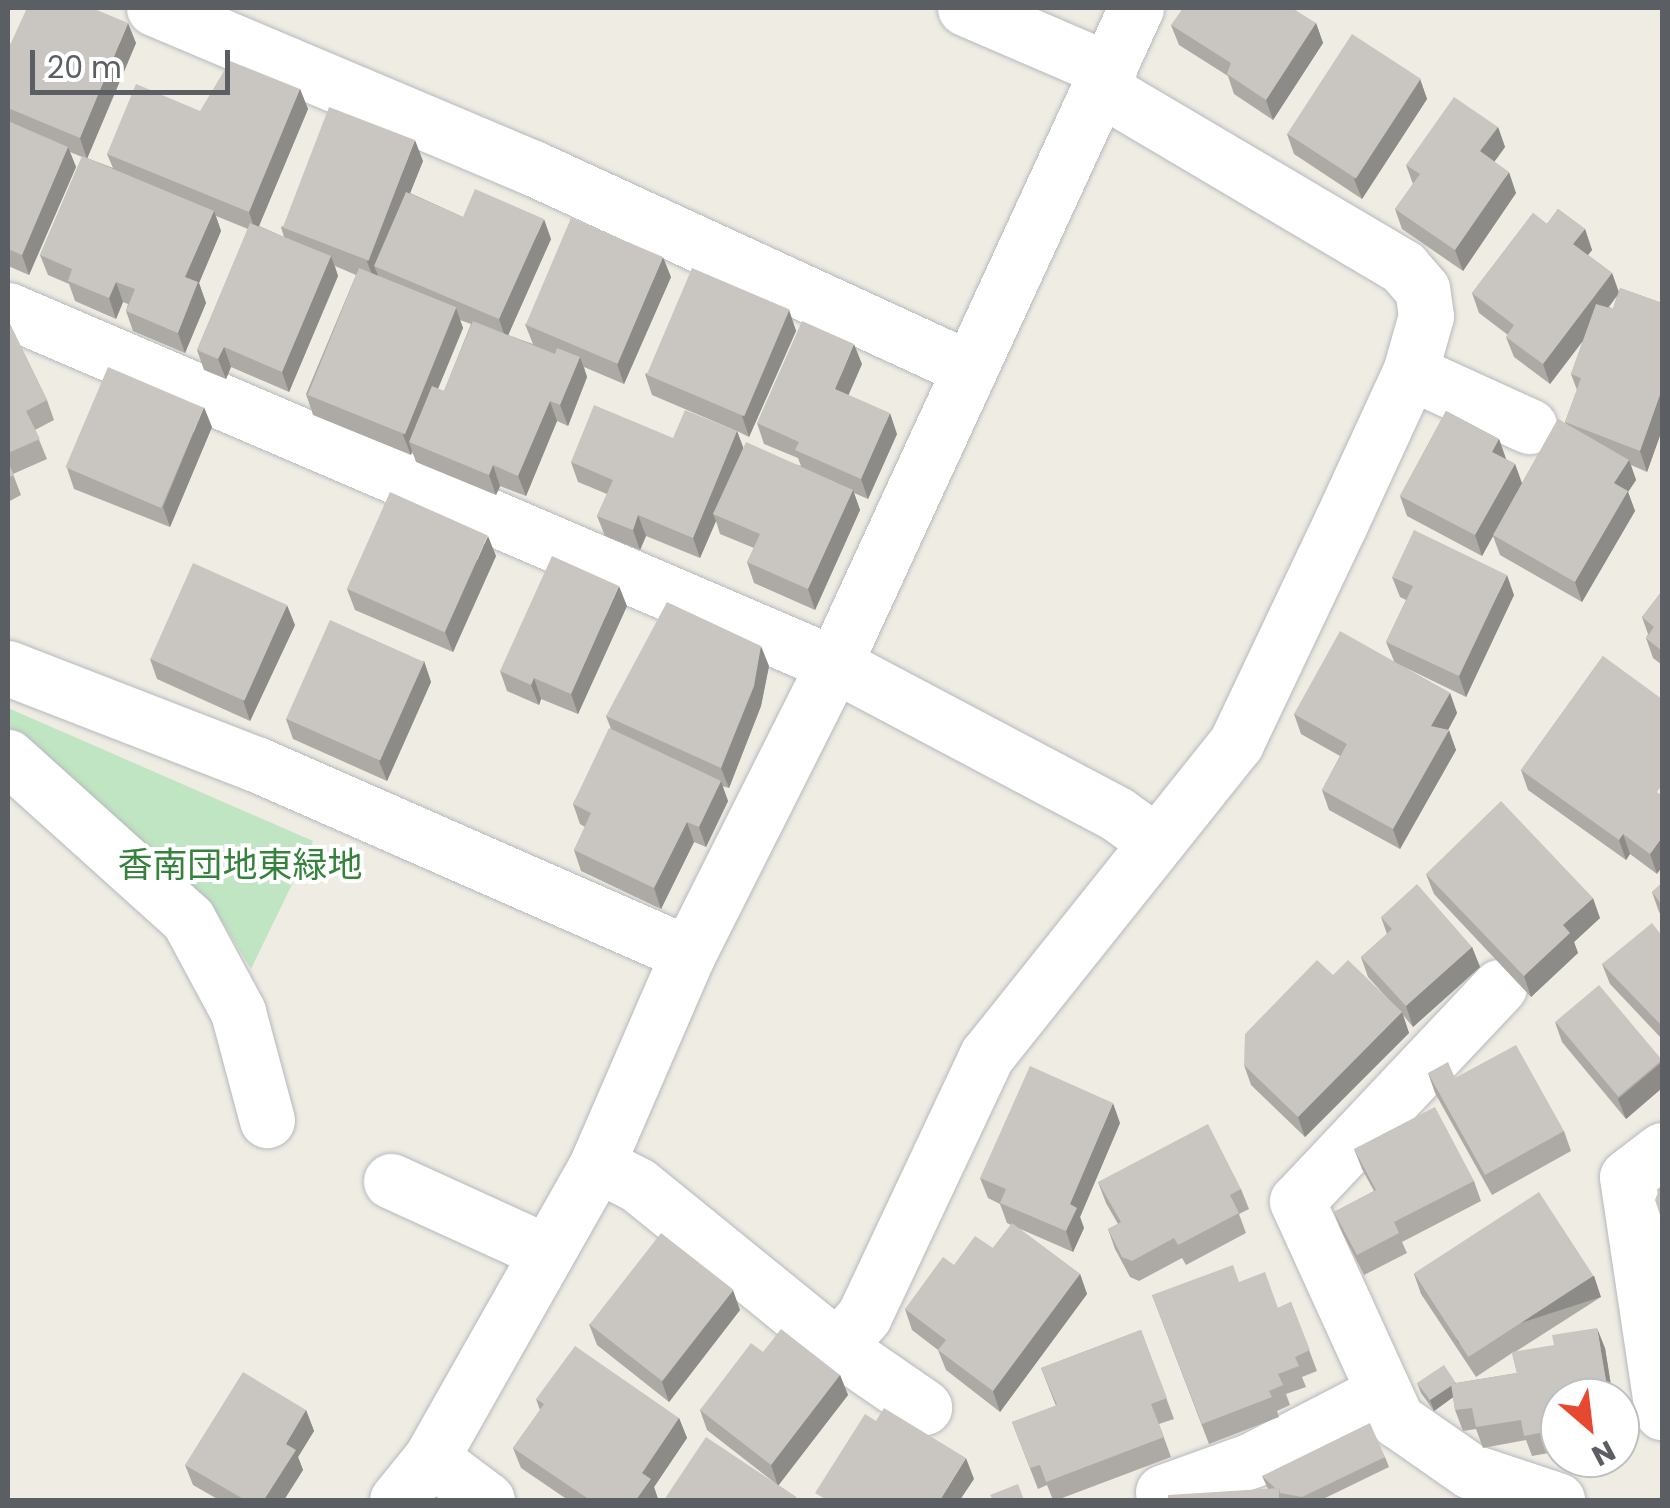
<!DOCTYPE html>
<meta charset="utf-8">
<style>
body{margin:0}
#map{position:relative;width:1670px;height:1508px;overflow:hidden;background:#eeece3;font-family:Poppins,"Noto Sans JP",sans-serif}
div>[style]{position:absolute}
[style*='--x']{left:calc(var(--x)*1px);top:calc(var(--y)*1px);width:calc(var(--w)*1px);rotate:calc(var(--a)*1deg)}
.green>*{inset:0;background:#c0e5c2}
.roads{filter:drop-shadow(0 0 2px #b6b9bd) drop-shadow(0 0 2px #b6b9bd)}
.street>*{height:55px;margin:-27.5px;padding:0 27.5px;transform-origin:27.5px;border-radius:27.5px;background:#fff}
.wall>*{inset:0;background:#adaaa6}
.shaded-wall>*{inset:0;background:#8d8b87;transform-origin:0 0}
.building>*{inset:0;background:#c9c6c1;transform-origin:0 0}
span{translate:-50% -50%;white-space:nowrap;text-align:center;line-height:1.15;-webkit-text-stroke:8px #fff;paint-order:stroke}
.park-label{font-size:35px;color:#35823d}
.frame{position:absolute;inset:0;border:10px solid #5b5f64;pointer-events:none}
.north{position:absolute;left:1540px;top:1378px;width:100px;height:100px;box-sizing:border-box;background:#fff;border:2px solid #bdbfc1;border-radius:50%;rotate:152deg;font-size:28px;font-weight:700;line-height:40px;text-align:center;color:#5b5f64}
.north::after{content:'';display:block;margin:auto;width:35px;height:45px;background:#e74830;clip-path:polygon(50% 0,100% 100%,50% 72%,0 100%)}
.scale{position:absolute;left:30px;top:50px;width:200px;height:45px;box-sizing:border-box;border:5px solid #5b5f64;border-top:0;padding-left:12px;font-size:30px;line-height:35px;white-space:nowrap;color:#5b5f64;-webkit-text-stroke:8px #fff;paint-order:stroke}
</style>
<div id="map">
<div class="green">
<i style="clip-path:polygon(8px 708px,313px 841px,251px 969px,217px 913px,8px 737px)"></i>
</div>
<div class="roads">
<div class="street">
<i style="--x:154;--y:8;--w:411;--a:22.9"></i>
<i style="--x:533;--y:168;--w:479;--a:24.7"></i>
<i style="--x:965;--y:8;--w:157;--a:23.3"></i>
<i style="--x:8;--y:310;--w:899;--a:23.2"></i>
<i style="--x:834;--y:664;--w:320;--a:27.9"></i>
<i style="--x:1117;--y:814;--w:48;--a:35.7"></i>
<i style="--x:1410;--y:372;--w:131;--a:24.4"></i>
<i style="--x:8;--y:668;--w:266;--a:21.2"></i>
<i style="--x:256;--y:764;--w:472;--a:23.7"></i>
<i style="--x:8;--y:757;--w:242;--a:42"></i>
<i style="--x:188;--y:919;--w:106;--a:61.7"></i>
<i style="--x:238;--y:1012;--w:112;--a:75"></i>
<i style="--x:1499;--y:987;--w:294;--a:133.3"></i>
<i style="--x:1297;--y:1201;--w:241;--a:65.5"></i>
<i style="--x:1397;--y:1420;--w:89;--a:34.9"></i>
<i style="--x:1470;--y:1471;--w:92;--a:18.4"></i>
<i style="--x:1662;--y:1150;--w:44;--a:142.4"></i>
<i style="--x:1627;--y:1177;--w:238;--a:81.5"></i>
<i style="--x:597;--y:1164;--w:46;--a:27.1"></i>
<i style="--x:638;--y:1185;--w:257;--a:39.1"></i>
<i style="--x:837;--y:1347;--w:41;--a:-48.9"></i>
<i style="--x:864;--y:1316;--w:289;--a:-64.8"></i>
<i style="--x:987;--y:1055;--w:399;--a:-51.4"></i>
<i style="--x:1236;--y:743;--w:242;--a:-64.6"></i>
<i style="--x:1340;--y:524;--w:167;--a:-65.3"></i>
<i style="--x:1410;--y:372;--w:58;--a:-74.1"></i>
<i style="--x:1426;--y:316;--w:27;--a:-98"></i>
<i style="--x:1422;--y:289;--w:29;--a:-131"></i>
<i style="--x:1403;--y:267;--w:352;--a:-149.4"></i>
<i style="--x:391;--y:1181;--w:171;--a:24.5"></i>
<i style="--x:837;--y:1347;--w:106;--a:34.6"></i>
<i style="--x:431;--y:1458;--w:70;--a:36.9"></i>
<i style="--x:1163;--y:1492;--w:95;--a:-19.8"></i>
<i style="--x:1252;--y:1460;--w:146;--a:-27.3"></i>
<i style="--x:397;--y:1500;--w:54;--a:-51"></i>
<i style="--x:431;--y:1458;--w:338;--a:-60.5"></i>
<i style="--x:597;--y:1164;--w:229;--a:-66.6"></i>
<i style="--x:688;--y:954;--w:325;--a:-63.3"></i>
<i style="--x:834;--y:664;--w:722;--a:-65.28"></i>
</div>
</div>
<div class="wall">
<i style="clip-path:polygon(1316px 23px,1323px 43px,1273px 120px,1234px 94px,1228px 76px,1179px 45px,1171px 25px)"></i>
<i style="clip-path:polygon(evenodd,136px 43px,87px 158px,113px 168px,107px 154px,200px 111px,300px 89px,308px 109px,259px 226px,284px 237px,281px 227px,423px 161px,410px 193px,463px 217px,551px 239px,508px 335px,533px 344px,525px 324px,671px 277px,624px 384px,584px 367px,587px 377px,568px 426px,557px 421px,526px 496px,500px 486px,496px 495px,416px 462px,412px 451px,411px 455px,313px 415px,306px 394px,356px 275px,335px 266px,338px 276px,289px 392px,231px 367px,226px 379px,204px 370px,197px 350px,248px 229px,216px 216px,221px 231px,199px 283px,206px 303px,185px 353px,133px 331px,126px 311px,128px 304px,123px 302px,116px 319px,75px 301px,69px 284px,48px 275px,40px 255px,82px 157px,70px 152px,76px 167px,29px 275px,8px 266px,8px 44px,136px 43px,460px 320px,471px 324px,444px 391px,438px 389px,463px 328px,460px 320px)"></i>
<i style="clip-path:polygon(1420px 79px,1427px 99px,1362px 199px,1294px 154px,1287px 134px)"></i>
<i style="clip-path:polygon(1498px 127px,1505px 147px,1494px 162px,1516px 193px,1463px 271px,1402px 229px,1395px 209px,1413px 184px,1406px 165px)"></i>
<i style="clip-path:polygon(evenodd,1558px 209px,1585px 229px,1592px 250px,1588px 255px,1612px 273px,1619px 292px,1620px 288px,1662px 303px,1662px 430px,1647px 472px,1631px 465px,1636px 480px,1628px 492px,1635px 511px,1582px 602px,1500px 555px,1493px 536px,1482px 556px,1407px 516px,1400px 496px,1446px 411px,1499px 439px,1506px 459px,1515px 464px,1522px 483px,1558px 419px,1566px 424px,1565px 422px,1577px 390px,1571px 374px,1583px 341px,1550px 384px,1514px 357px,1506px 337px,1508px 335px,1479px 313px,1472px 293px,1533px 213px,1547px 224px,1558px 209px,1617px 296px,1613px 309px,1609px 307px,1617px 296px)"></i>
<i style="clip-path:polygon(789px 310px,796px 331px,749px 437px,737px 431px,743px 448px,801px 466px,798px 458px,764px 444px,757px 423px,862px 364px,848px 395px,897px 434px,868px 499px,854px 493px,860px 510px,815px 610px,754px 583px,747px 562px,754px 548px,720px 534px,716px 521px,700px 558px,646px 536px,640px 550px,605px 536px,597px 516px,607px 494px,578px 482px,571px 462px,673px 438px,732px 429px,652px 395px,645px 374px)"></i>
<i style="clip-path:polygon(8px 320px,47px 400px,54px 420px,35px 430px,47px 459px,13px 474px,21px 495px,8px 502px)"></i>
<i style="clip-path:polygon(212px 427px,170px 527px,74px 489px,67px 468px)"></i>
<i style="clip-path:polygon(496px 556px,453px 652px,355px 610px,347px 589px)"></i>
<i style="clip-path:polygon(1392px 577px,1514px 595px,1466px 697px,1400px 665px,1450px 693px,1457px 713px,1448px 730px,1456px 750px,1400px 849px,1329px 810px,1322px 790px,1340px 756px,1301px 734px,1294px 714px,1394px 661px,1386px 642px,1406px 600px,1400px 597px)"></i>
<i style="clip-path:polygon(1662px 591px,1662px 665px,1653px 658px,1646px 638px,1648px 634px,1642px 617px)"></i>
<i style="clip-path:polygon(627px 606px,578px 714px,541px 699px,539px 705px,507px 691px,500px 671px)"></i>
<i style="clip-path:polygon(295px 625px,250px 721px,157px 679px,150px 659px)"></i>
<i style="clip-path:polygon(1603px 656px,1657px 874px,1630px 854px,1626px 860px,1528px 790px,1521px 770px)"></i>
<i style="clip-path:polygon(424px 661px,431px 682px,387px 781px,293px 739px,286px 719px)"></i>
<i style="clip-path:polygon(769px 666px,761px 706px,729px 788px,722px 786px,728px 801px,706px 847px,694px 842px,661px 909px,581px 871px,574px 850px,585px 827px,580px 824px,573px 804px,611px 729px,606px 716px)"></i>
<i style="clip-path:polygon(1426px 874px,1600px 918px,1574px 942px,1578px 953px,1531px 997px,1434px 894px)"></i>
<i style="clip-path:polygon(1662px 883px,1662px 916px,1659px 912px,1652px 892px)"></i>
<i style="clip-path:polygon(1381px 917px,1472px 947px,1480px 967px,1413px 1027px,1403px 1015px,1409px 1033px,1305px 1137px,1251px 1085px,1244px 1065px,1333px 975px,1388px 999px,1368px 977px,1361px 957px,1387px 934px)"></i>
<i style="clip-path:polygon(1662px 936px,1662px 1039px,1610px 984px,1602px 964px)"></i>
<i style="clip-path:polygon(1555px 1022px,1662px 1060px,1662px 1088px,1626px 1119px,1562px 1042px)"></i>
<i style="clip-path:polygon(1428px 1073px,1455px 1078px,1564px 1131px,1571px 1151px,1492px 1195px,1435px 1093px)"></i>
<i style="clip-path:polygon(1120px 1123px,1080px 1217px,1084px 1228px,1073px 1252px,1018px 1228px,1080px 1274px,1087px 1294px,1000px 1412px,946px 1370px,938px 1350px,912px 1330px,905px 1309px,954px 1265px,993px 1248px,1011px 1225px,1007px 1223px,1000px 1204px,988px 1198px,980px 1178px)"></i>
<i style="clip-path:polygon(1354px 1149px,1474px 1181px,1481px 1201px,1402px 1242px,1407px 1253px,1364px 1275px,1342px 1232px,1334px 1212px,1374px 1191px,1362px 1169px)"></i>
<i style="clip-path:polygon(1098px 1182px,1241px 1189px,1249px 1209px,1239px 1214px,1246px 1233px,1186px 1265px,1182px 1258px,1139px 1281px,1130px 1277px,1115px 1249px,1108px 1229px,1118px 1224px,1106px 1203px)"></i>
<i style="clip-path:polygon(1414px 1274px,1594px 1276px,1601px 1297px,1515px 1352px,1605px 1348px,1613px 1398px,1560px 1398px,1560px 1451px,1532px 1456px,1526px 1440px,1483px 1448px,1476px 1429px,1463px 1431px,1455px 1410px,1453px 1397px,1434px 1411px,1421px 1393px,1417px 1383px,1456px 1383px,1517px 1373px,1512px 1353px,1476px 1377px,1421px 1294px)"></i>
<i style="clip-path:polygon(1239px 1282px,1278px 1308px,1291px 1302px,1317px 1371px,1302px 1377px,1306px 1387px,1286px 1394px,1290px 1405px,1277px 1411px,1279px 1417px,1209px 1444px,1152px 1295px)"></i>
<i style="clip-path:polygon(740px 1310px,669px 1402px,597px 1345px,589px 1324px)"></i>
<i style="clip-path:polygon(1141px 1330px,1174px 1419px,1159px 1424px,1171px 1457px,1057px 1500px,1053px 1500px,1047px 1485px,1038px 1489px,1012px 1422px,1056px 1406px,1041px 1368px)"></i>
<i style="clip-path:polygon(763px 1352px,840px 1375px,848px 1395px,778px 1485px,796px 1497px,797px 1500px,664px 1500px,775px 1483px,707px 1430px,700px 1410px)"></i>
<i style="clip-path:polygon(536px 1399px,679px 1418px,687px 1438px,654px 1487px,658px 1499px,657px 1500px,568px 1500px,521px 1468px,513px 1448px,540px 1410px)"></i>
<i style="clip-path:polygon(306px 1410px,314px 1431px,298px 1457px,303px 1470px,284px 1500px,219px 1500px,193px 1485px,185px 1465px)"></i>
<i style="clip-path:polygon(1620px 1442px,1623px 1460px,1587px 1467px,1584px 1458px,1620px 1458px)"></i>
<i style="clip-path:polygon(1385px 1457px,1389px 1467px,1321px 1500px,1168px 1500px,1268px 1489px,1262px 1476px)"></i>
</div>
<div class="shaded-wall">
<i style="clip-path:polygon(128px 23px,136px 43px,87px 159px,80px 138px)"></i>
<i style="clip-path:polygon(1316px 23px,1323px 43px,1273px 120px,1266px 100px)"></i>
<i style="clip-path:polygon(1420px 79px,1427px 99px,1362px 199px,1354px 179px)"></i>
<i style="clip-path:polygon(300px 89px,308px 109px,256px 233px,249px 212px)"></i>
<i style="clip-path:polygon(1498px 127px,1505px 147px,1487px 172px,1480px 151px)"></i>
<i style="clip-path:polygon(415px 140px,423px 161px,380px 268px,374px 266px,378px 275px,375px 282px,367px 262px)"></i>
<i style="clip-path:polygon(68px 147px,76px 167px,29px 275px,22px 255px)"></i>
<i style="clip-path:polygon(1509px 172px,1516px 193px,1463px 271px,1455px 250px)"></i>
<i style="clip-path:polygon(214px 211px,221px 231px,199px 283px,206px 303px,185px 353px,178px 333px,185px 277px)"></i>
<i style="clip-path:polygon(544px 219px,551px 239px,506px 340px,499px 319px)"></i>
<i style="clip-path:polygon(1585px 229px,1592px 250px,1580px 265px,1573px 244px)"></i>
<i style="clip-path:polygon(331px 256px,338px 276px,289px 392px,282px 372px)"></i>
<i style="clip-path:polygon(663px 257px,671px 277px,624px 384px,617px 364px)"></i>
<i style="clip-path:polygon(1612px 273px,1619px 293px,1550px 384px,1543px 364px)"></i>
<i style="clip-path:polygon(116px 282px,123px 302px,116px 319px,109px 298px)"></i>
<i style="clip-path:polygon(456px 308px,463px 328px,415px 444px,409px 442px,412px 451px,411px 455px,403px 435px)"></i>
<i style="clip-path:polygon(789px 310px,796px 331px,749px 437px,742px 416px)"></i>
<i style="clip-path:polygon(854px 344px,862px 364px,842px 410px,835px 389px)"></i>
<i style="clip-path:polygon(224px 347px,231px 367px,226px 379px,218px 359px)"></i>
<i style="clip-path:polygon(580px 357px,587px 377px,568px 426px,560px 405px)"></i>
<i style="clip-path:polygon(1662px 389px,1662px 430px,1647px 472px,1640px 451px)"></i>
<i style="clip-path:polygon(550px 401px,557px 421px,526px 496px,518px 476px)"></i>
<i style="clip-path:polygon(204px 407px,212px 427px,170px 527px,163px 507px)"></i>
<i style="clip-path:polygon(890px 413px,897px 434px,868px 499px,861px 479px)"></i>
<i style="clip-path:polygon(737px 431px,745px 452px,713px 514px,716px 521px,700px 558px,693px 538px)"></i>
<i style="clip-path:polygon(1499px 439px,1506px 459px,1492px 452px)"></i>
<i style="clip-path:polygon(1629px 460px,1636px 480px,1628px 492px,1635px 511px,1582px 602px,1575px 582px,1614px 483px)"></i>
<i style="clip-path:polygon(1515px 464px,1522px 484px,1482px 556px,1475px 535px)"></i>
<i style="clip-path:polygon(493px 465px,500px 486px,496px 495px,489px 475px)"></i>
<i style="clip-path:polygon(853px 490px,860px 510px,815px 610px,808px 589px)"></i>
<i style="clip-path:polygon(638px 515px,646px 536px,640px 550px,633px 530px)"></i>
<i style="clip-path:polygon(488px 536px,496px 556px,453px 652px,445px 632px)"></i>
<i style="clip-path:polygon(1507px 575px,1514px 595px,1466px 697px,1459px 676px)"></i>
<i style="clip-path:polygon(619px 586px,627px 606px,578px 714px,571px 694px)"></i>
<i style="clip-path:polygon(287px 605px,295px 625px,250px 721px,243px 700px)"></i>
<i style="clip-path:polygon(761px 646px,769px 666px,761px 706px,729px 788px,721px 768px)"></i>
<i style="clip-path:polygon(424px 661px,431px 682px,387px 781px,379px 761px)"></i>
<i style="clip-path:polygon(534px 678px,541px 699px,539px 705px,531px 685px)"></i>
<i style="clip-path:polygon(1450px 693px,1457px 713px,1439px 747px,1431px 726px)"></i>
<i style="clip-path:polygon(1449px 730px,1456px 750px,1400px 849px,1393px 829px)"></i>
<i style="clip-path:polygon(721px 781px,728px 801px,706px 847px,699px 827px)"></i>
<i style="clip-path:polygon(687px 822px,694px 842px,661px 909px,654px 888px)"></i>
<i style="clip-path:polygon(1623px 834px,1630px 854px,1626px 860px,1619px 840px)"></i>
<i style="clip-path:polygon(1662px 837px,1662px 867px,1657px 874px,1650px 854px)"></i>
<i style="clip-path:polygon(1593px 898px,1600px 918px,1574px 942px,1578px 953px,1531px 997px,1524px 976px,1563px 925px)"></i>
<i style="clip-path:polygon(1472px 947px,1480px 967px,1413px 1027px,1406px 1006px)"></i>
<i style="clip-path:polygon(1402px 1012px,1409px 1033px,1305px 1137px,1298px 1117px)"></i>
<i style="clip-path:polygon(1662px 1062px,1662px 1088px,1626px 1119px,1618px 1099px)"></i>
<i style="clip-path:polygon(1113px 1103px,1120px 1123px,1080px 1217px,1084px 1228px,1073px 1252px,1066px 1231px,1070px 1204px)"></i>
<i style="clip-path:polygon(1080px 1274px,1087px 1294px,1000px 1412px,993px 1391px)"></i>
<i style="left:1594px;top:1276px;width:22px;height:150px;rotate:72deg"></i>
<i style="clip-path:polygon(733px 1290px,740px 1310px,669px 1402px,662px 1382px)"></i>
<i style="clip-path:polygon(1597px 1328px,1605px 1348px,1613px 1398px,1609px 1398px)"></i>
<i style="clip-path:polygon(840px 1375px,848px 1395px,778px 1486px,771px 1465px)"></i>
<i style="clip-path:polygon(1456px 1383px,1459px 1393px,1434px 1411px,1430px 1400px)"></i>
<i style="clip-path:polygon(306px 1410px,314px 1431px,298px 1457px,303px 1470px,284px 1500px,264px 1500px,286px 1444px)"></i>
<i style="clip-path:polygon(679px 1418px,687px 1438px,654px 1487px,658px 1499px,657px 1500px,636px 1500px,642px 1473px)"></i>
<i style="clip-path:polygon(966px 1458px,974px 1479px,960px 1500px,940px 1500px)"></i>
</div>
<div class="building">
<i style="clip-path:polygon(27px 8px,92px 8px,128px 23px,80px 138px,8px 108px,8px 44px,10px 45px)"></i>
<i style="clip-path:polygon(1183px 8px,1292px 8px,1316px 23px,1266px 100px,1227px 74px,1231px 63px,1171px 25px)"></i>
<i style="left:1352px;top:34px;width:82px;height:119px;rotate:33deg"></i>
<i style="clip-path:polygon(230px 61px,300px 89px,249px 212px,107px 154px,136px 84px,200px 111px)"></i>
<i style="clip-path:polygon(1454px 97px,1498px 127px,1480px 151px,1509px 172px,1455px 250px,1395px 209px,1420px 174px,1406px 165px)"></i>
<i style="left:329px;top:107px;width:92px;height:129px;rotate:21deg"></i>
<i style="clip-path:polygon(8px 121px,68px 147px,22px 255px,8px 249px)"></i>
<i style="clip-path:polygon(82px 156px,214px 211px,185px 277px,198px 282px,178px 333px,126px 311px,135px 289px,116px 282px,109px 298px,68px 281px,72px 269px,40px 255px)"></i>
<i style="clip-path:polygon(475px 189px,544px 219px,499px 319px,374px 266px,406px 192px,463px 217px)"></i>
<i style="clip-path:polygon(1558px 209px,1585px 229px,1573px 244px,1612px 273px,1543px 364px,1506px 337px,1514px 325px,1472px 293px,1533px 213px,1547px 224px)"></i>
<i style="left:571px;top:218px;width:100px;height:116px;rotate:23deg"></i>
<i style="clip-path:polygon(250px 223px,331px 256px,282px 372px,224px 347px,218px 359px,197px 350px)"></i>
<i style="left:359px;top:268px;width:105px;height:137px;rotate:22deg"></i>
<i style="left:692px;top:268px;width:106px;height:116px;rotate:23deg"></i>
<i style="clip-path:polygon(1620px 288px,1662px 303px,1662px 389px,1640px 451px,1565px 422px,1581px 378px,1571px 374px,1596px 304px,1613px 309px)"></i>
<i style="clip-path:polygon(8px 320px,47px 400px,26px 411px,40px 439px,8px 453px)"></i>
<i style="clip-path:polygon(473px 321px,555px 354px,557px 348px,580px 357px,560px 405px,550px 401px,518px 476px,493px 465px,489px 475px,409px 442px,432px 386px,444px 391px)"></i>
<i style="clip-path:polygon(802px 321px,854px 344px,835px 389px,890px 413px,861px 479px,795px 450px,799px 442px,757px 423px)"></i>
<i style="left:108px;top:367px;width:104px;height:109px;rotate:23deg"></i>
<i style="clip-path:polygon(594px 405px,673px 438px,685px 410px,737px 431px,693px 538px,638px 515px,633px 530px,597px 516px,613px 480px,571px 462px)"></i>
<i style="clip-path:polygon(1446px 411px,1499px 439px,1492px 452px,1515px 464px,1475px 535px,1400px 496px)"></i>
<i style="clip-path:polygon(1558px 419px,1629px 460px,1614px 483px,1628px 491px,1575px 582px,1493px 535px)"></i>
<i style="clip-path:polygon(746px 442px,853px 490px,808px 589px,747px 562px,760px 534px,713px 514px)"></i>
<i style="clip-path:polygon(8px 462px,14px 475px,8px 478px)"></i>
<i style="left:390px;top:492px;width:107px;height:106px;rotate:24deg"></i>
<i style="clip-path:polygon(1414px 530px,1507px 575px,1459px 676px,1386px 642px,1413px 586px,1392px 577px)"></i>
<i style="clip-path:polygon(552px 556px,619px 586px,571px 694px,534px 678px,531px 685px,500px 671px)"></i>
<i style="left:193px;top:563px;width:103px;height:105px;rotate:24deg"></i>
<i style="clip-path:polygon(1662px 591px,1662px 651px,1646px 638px,1654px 627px,1642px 617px)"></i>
<i style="clip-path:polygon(667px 602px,761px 646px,754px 686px,721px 768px,606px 716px)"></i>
<i style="left:330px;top:620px;width:103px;height:108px;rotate:24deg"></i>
<i style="clip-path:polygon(1340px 631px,1450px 693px,1431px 726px,1449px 730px,1393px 829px,1322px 790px,1347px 744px,1294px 714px)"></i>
<i style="clip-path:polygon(1603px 656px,1662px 699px,1662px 785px,1657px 792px,1662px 796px,1662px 837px,1650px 854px,1623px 834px,1619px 840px,1521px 770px)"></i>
<i style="clip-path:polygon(609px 728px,721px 781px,699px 827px,687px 822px,654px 888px,574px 850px,591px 813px,573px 804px)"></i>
<i style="clip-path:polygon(1501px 801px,1593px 898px,1563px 925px,1570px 933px,1524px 976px,1426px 874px)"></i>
<i style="clip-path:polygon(1662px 883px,1662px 905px,1652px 892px)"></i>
<i style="clip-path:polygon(1417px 884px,1472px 947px,1406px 1006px,1361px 957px,1392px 929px,1381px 917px)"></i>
<i style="clip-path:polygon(1652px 923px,1662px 936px,1662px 1026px,1602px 964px)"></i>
<i style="clip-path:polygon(1317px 960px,1333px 975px,1348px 960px,1402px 1012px,1298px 1117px,1244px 1065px,1245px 1034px)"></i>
<i style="left:1599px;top:985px;width:98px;height:57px;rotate:50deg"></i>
<i style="clip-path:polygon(1516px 1045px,1564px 1131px,1485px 1175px,1428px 1073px,1448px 1062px,1455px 1078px)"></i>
<i style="clip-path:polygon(1030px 1066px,1113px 1103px,1070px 1204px,1077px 1208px,1066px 1231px,1000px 1203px,1006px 1189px,980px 1178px)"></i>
<i style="clip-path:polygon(1435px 1107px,1474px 1181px,1394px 1222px,1399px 1233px,1357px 1255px,1334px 1212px,1376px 1190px,1354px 1149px)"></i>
<i style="clip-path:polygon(1208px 1124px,1241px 1189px,1230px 1195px,1239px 1213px,1178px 1245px,1174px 1238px,1132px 1261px,1122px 1257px,1108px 1229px,1121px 1222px,1098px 1182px)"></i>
<i style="clip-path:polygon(1662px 1182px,1662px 1221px,1655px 1200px)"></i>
<i style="left:1539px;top:1192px;width:100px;height:149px;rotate:57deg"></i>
<i style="clip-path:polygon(1012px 1223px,1080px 1274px,993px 1391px,938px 1350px,946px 1340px,905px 1309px,943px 1257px,954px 1265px,975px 1236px,993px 1248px)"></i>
<i style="left:661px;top:1233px;width:92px;height:116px;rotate:38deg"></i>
<i style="clip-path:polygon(1233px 1265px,1239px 1282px,1265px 1272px,1278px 1308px,1291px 1302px,1310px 1350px,1295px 1357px,1299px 1366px,1278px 1374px,1283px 1385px,1269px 1391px,1272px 1397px,1202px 1424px,1152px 1295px)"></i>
<i style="clip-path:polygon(1597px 1328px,1609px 1398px,1560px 1398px,1560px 1429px,1524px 1436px,1521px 1420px,1476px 1427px,1472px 1408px,1455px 1410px,1451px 1384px,1517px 1373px,1512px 1352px,1554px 1345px,1552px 1335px)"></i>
<i style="clip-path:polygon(781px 1329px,840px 1375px,771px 1465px,700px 1410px,751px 1343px,763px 1352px)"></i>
<i style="clip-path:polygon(1141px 1330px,1167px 1398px,1151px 1404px,1164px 1437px,1046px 1482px,1040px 1465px,1030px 1468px,1012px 1422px,1057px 1405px,1041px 1368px)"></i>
<i style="clip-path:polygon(575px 1346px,679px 1418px,642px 1473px,651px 1479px,636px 1500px,590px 1500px,513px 1448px,544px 1404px,536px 1399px)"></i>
<i style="clip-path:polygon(1444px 1365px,1456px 1383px,1451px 1384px,1452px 1385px,1430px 1400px,1417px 1383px)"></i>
<i style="clip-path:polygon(243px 1372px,306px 1410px,286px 1444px,296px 1450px,264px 1500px,245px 1500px,185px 1465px)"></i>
<i style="clip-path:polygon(884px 1408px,966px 1458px,940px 1500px,827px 1500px,815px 1493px,865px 1414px,876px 1421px)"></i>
<i style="clip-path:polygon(1370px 1423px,1385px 1457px,1302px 1497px,1280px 1493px,1279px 1488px,1275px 1488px,1262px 1476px)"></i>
<i style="clip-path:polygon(706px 1437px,796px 1497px,794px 1500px,664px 1500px)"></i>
<i style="clip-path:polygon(1018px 1484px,1024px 1500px,993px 1500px,990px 1495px)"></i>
<i style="clip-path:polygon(1279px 1488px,1279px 1500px,1168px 1500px,1168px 1495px)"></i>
</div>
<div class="park-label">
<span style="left:240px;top:865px">香南団地東緑地</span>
</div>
<div class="frame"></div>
<div class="north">N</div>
<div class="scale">20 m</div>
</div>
